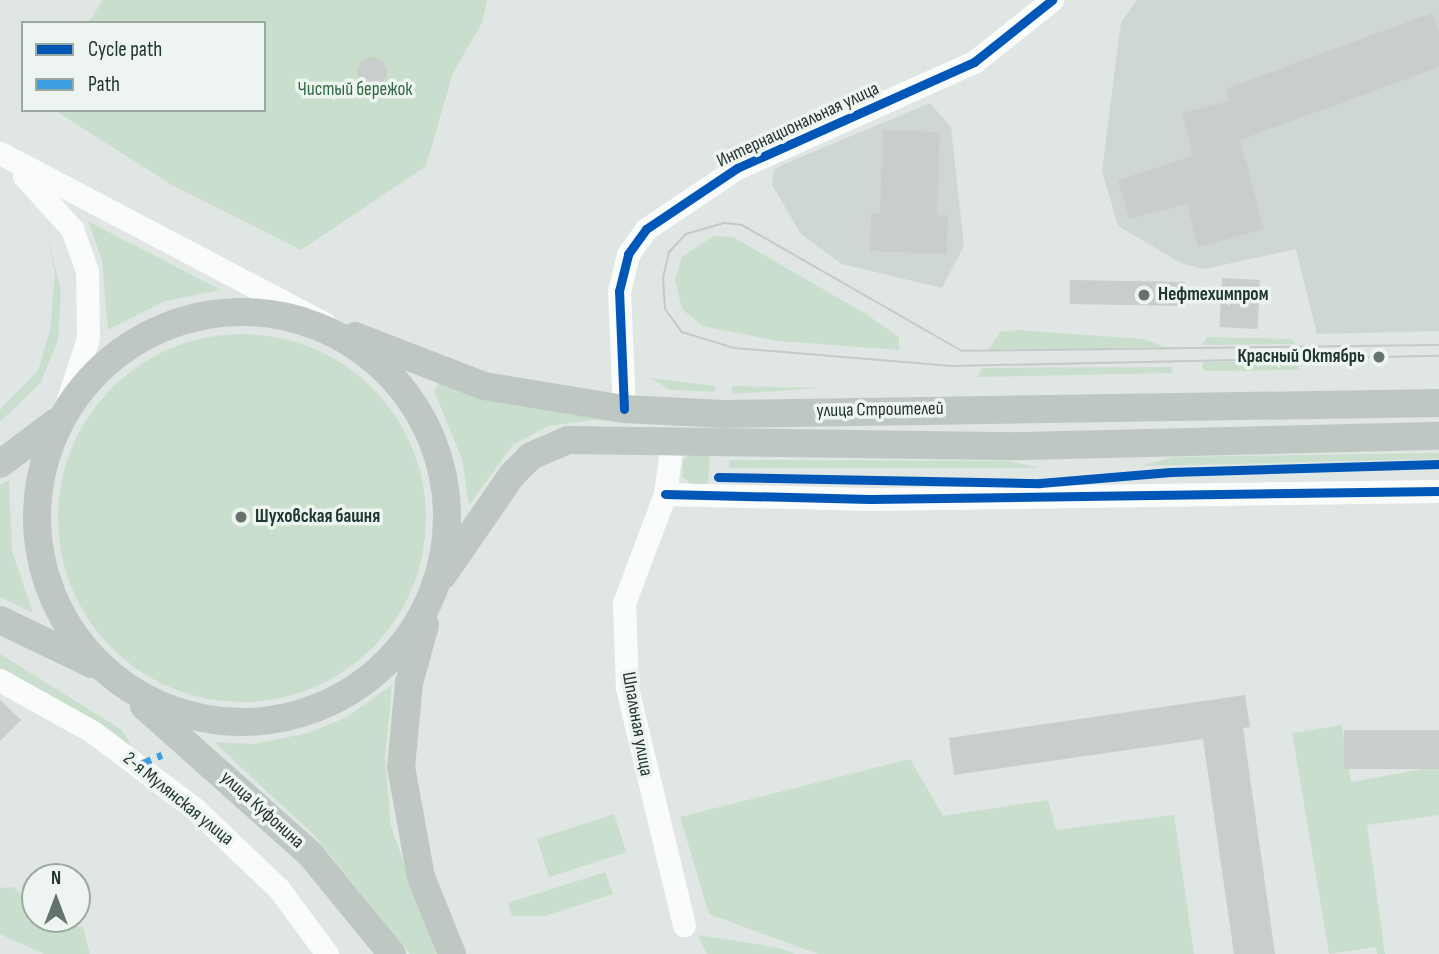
<!DOCTYPE html>
<meta charset="utf-8">
<style>
body{margin:0}
#map{position:relative;width:1439px;height:954px;overflow:hidden;background:#e0e6e3;font-family:"Sofia Sans Condensed",sans-serif}
div>[style]{position:absolute}
[style*='--x']{left:calc(var(--x)*1px);top:calc(var(--y)*1px);width:calc(var(--w)*1px);rotate:calc(var(--a)*1deg)}
.built>*{inset:0;background:#ced7d2}
.green>*{inset:0;background:#cadece;transform-origin:0 0}
.round{border-radius:50%}
.building>*{inset:0;background:#c9cecc;transform-origin:0 0}
.minor>*{height:23px;margin:-11.5px;padding:0 11.5px;transform-origin:11.5px;border-radius:11.5px;background:#fafbfb}
.major>*{height:28px;margin:-14px;padding:0 14px;transform-origin:14px;border-radius:14px;background:#bfc7c3}
.major>.ring{margin:-14px;padding:0;box-sizing:content-box;background:none;border:28px solid #bfc7c3;border-radius:50%}
.tram>*{height:2px;margin:-1px;padding:0 1px;transform-origin:1px;border-radius:1px;background:#c5c9c7}
.quiet>*{height:7px;margin-top:-3.5px;transform-origin:0;background:repeating-linear-gradient(90deg,#3c9ee1 0 14px,transparent 0 21px)}
.cycleway>*{height:9px;margin:-4.5px;padding:0 4.5px;transform-origin:4.5px;border-radius:4.5px;background:#0057b8}
.dots>*{width:19px;height:19px;translate:-50% -50%;box-sizing:border-box;border:4px solid #eef5f0;border-radius:50%}
span{translate:-50% -50%;white-space:nowrap;text-align:center;line-height:1.15;-webkit-text-stroke:7px #eef5f0;paint-order:stroke}
.park-label{font-size:19px;color:#2f693f}
.street-label{font-size:19px;color:#21362e}
.poi-label{font-size:19px;color:#21362e;font-weight:700}
.left{translate:0 -50%;text-align:left}
.right{translate:-100% -50%;text-align:right}
.legend{position:absolute;left:21px;top:21px;width:245px;height:91px;box-sizing:border-box;background:#eef5f0;border:2px solid #9ca9a2;margin:0;padding:9px 12px;list-style:none;font-size:21px;color:#21362e}
.legend li{display:flex;align-items:center;gap:14px;height:35px}
.legend b{width:35px;border:2px solid #9ca9a2}
.north{position:absolute;left:21px;top:863px;width:70px;height:70px;box-sizing:border-box;background:#eef5f0;border:2px solid #9ca9a2;border-radius:50%;rotate:0deg;font-size:19px;font-weight:700;line-height:28px;text-align:center;color:#21362e}
.north::after{content:'';display:block;margin:auto;width:24px;height:32px;background:#64746d;clip-path:polygon(50% 0,100% 100%,50% 72%,0 100%)}
</style>
<div id="map">
<div class="built">
<i style="clip-path:polygon(1137px 0,1439px 0,1439px 331px,1317px 334px,1296px 249px,1204px 269px,1181px 263px,1118px 226px,1102px 171px,1121px 22px)"></i>
<i style="clip-path:polygon(930px 103px,951px 127px,964px 246px,942px 288px,842px 264px,801px 234px,772px 185px,774px 170px,782px 165px)"></i>
</div>
<div class="green">
<i style="clip-path:polygon(103px 0,487px 0,482px 23px,453px 73px,426px 166px,301px 250px,172px 185px,54px 110px,264px 110px,264px 23px,88px 23px)"></i>
<i style="clip-path:polygon(88px 221px,126px 241px,221px 290px,165px 301px,108px 330px,102px 260px)"></i>
<i style="clip-path:polygon(46px 234px,61px 289px,58px 340px,41px 382px,0 422px,0 409px,38px 371px,50px 330px,55px 272px)"></i>
<i style="clip-path:polygon(713px 236px,733px 237px,866px 314px,899px 337px,899px 350px,778px 341px,702px 326px,682px 309px,675px 279px,682px 257px)"></i>
<i style="clip-path:polygon(1017px 330px,1144px 339px,1164px 347px,988px 350px,1000px 332px)"></i>
<i class="round" style="left:58px;top:334px;width:368px;height:368px"></i>
<i style="clip-path:polygon(1207px 337px,1292px 339px,1295px 344px,1202px 345px)"></i>
<i style="clip-path:polygon(1298px 361px,1299px 370px,1206px 371px,1202px 367px,1203px 362px)"></i>
<i style="clip-path:polygon(1171px 367px,1173px 373px,977px 377px,982px 368px)"></i>
<i style="clip-path:polygon(651px 378px,715px 386px,715px 392px,670px 390px)"></i>
<i style="clip-path:polygon(439px 383px,716px 425px,716px 428px,592px 420px,548px 426px,513px 445px,469px 505px,462px 459px,434px 391px)"></i>
<i style="clip-path:polygon(732px 386px,821px 388px,732px 394px)"></i>
<i style="clip-path:polygon(691px 453px,710px 453px,708px 485px,692px 485px,682px 476px,683px 460px)"></i>
<i style="clip-path:polygon(1439px 453px,1439px 459px,1140px 466px,1175px 457px)"></i>
<i style="clip-path:polygon(729px 460px,1008px 461px,1039px 468px,729px 468px)"></i>
<i style="clip-path:polygon(9px 480px,12px 551px,33px 613px,0 597px,0 485px)"></i>
<i style="clip-path:polygon(0 654px,122px 730px,135px 753px,0 674px)"></i>
<i style="clip-path:polygon(392px 685px,385px 759px,391px 826px,436px 954px,410px 954px,314px 835px,214px 742px,253px 744px,308px 733px,345px 718px)"></i>
<i style="clip-path:polygon(1342px 725px,1351px 782px,1439px 766px,1439px 815px,1367px 825px,1385px 954px,1377px 954px,1376px 947px,1329px 954px,1292px 733px)"></i>
<i style="clip-path:polygon(910px 759px,943px 816px,1048px 800px,1056px 830px,1174px 815px,1194px 954px,818px 954px,709px 914px,680px 817px)"></i>
<i style="left:614px;top:814px;width:40px;height:81px;rotate:72deg"></i>
<i style="clip-path:polygon(605px 872px,613px 894px,545px 916px,512px 916px,508px 903px)"></i>
<i style="clip-path:polygon(13px 887px,35px 905px,35px 919px,83px 927px,90px 954px,44px 954px,0 934px,0 888px)"></i>
<i style="clip-path:polygon(698px 935px,779px 948px,795px 954px,707px 954px)"></i>
</div>
<div class="building">
<i style="clip-path:polygon(1432px 13px,1439px 32px,1439px 67px,1240px 140px,1264px 229px,1198px 247px,1187px 204px,1129px 219px,1118px 180px,1193px 156px,1182px 113px,1229px 101px,1225px 89px)"></i>
<i class="round" style="left:357px;top:57px;width:30px;height:30px"></i>
<i style="clip-path:polygon(883px 130px,940px 132px,937px 215px,948px 216px,947px 254px,870px 251px,871px 213px,880px 213px)"></i>
<i style="left:1222px;top:278px;width:38px;height:49px;rotate:3deg"></i>
<i style="left:1070px;top:280px;width:115px;height:24px;rotate:1deg"></i>
<i style="clip-path:polygon(1245px 695px,1250px 727px,1243px 728px,1275px 954px,1234px 954px,1203px 739px,954px 775px,949px 738px)"></i>
<i style="clip-path:polygon(0 700px,21px 720px,0 741px)"></i>
<i style="left:1439px;top:730px;width:39px;height:95px;rotate:90deg"></i>
</div>
<div class="minor">
<i style="--x:0;--y:153;--w:366;--a:27.7"></i>
<i style="--x:24;--y:176;--w:72;--a:47.8"></i>
<i style="--x:72;--y:229;--w:45;--a:70.3"></i>
<i style="--x:87;--y:271;--w:67;--a:89.1"></i>
<i style="--x:88;--y:338;--w:78;--a:108"></i>
<i style="--x:624;--y:409;--w:118;--a:-92.4"></i>
<i style="--x:619;--y:291;--w:38;--a:-76"></i>
<i style="--x:628;--y:254;--w:31;--a:-54"></i>
<i style="--x:646;--y:229;--w:110;--a:-33.8"></i>
<i style="--x:737;--y:168;--w:260;--a:-24.1"></i>
<i style="--x:974;--y:62;--w:100;--a:-38.5"></i>
<i style="--x:672;--y:442;--w:52;--a:97.7"></i>
<i style="--x:665;--y:494;--w:116;--a:110.6"></i>
<i style="--x:624;--y:603;--w:85;--a:88"></i>
<i style="--x:627;--y:688;--w:244;--a:76.5"></i>
<i style="--x:665;--y:494;--w:205;--a:1.4"></i>
<i style="--x:870;--y:499;--w:569;--a:-0.81"></i>
<i style="--x:0;--y:680;--w:107;--a:29.2"></i>
<i style="--x:93;--y:732;--w:128;--a:37"></i>
<i style="--x:195;--y:809;--w:116;--a:43.6"></i>
<i style="--x:279;--y:889;--w:81;--a:53.6"></i>
</div>
<div class="major">
<i class="ring" style="left:37px;top:312px;width:382px;height:382px"></i>
<i style="--x:355;--y:336;--w:138;--a:21.2"></i>
<i style="--x:484;--y:386;--w:142;--a:9.3"></i>
<i style="--x:624;--y:409;--w:101;--a:2.8"></i>
<i style="--x:725;--y:414;--w:714;--a:-0.88"></i>
<i style="--x:0;--y:464;--w:70;--a:-36.9"></i>
<i style="--x:443;--y:575;--w:121;--a:-55.4"></i>
<i style="--x:512;--y:475;--w:27;--a:-45"></i>
<i style="--x:531;--y:456;--w:40;--a:-23.4"></i>
<i style="--x:568;--y:440;--w:455;--a:0.8"></i>
<i style="--x:1023;--y:446;--w:416;--a:-1.4"></i>
<i style="--x:0;--y:620;--w:102;--a:25.6"></i>
<i style="--x:425;--y:625;--w:60;--a:105.4"></i>
<i style="--x:409;--y:683;--w:84;--a:95.4"></i>
<i style="--x:401;--y:767;--w:112;--a:79.7"></i>
<i style="--x:421;--y:877;--w:83;--a:68.1"></i>
<i style="--x:144;--y:706;--w:224;--a:41.7"></i>
<i style="--x:311;--y:855;--w:128;--a:50.7"></i>
</div>
<div class="tram">
<i style="--x:1439;--y:345;--w:477;--a:179.3"></i>
<i style="--x:962;--y:351;--w:254;--a:-150.2"></i>
<i style="--x:742;--y:225;--w:18;--a:-174"></i>
<i style="--x:724;--y:223;--w:40;--a:164"></i>
<i style="--x:686;--y:234;--w:25;--a:133"></i>
<i style="--x:669;--y:252;--w:27;--a:103"></i>
<i style="--x:663;--y:278;--w:31;--a:86"></i>
<i style="--x:665;--y:309;--w:29;--a:54"></i>
<i style="--x:682;--y:332;--w:54;--a:17.1"></i>
<i style="--x:734;--y:348;--w:219;--a:4.7"></i>
<i style="--x:952;--y:366;--w:487;--a:-1.2"></i>
</div>
<div class="quiet">
<i style="--x:138;--y:765;--w:26;--a:-23"></i>
</div>
<div class="cycleway">
<i style="--x:624;--y:409;--w:118;--a:-92.4"></i>
<i style="--x:619;--y:291;--w:38;--a:-76"></i>
<i style="--x:628;--y:254;--w:31;--a:-54"></i>
<i style="--x:646;--y:229;--w:110;--a:-33.8"></i>
<i style="--x:737;--y:168;--w:260;--a:-24.1"></i>
<i style="--x:974;--y:62;--w:100;--a:-38.5"></i>
<i style="--x:718;--y:477;--w:322;--a:1.1"></i>
<i style="--x:1040;--y:483;--w:131;--a:-4.8"></i>
<i style="--x:1171;--y:472;--w:268;--a:-1.7"></i>
<i style="--x:665;--y:494;--w:205;--a:1.4"></i>
<i style="--x:870;--y:499;--w:569;--a:-0.81"></i>
</div>
<div class="dots">
<i style="left:1144px;top:295px;background:#64746d"></i>
<i style="left:1379px;top:357px;background:#64746d"></i>
<i style="left:241px;top:517px;background:#64746d"></i>
</div>
<div class="park-label">
<span style="left:355px;top:90px">Чистый бережок</span>
</div>
<div class="street-label">
<span style="left:798px;top:125px;rotate:-25deg">Интернациональная улица</span>
<span style="left:880px;top:410px;rotate:-1deg">улица Строителей</span>
<span style="left:637px;top:724px;rotate:80deg">Шпальная улица</span>
<span style="left:178px;top:799px;rotate:39deg">2-я Мулянская улица</span>
<span style="left:262px;top:810px;rotate:42deg">улица Куфонина</span>
</div>
<div class="poi-label">
<span class="left" style="left:1158px;top:295px">Нефтехимпром</span>
<span class="right" style="left:1365px;top:357px">Красный Октябрь</span>
<span class="left" style="left:255px;top:517px">Шуховская башня</span>
</div>
<ul class="legend">
<li><b style="height:9px;background:#0057b8"></b>Cycle path</li>
<li><b style="height:9px;background:#3c9ee1"></b>Path</li>
</ul>
<div class="north">N</div>
</div>
